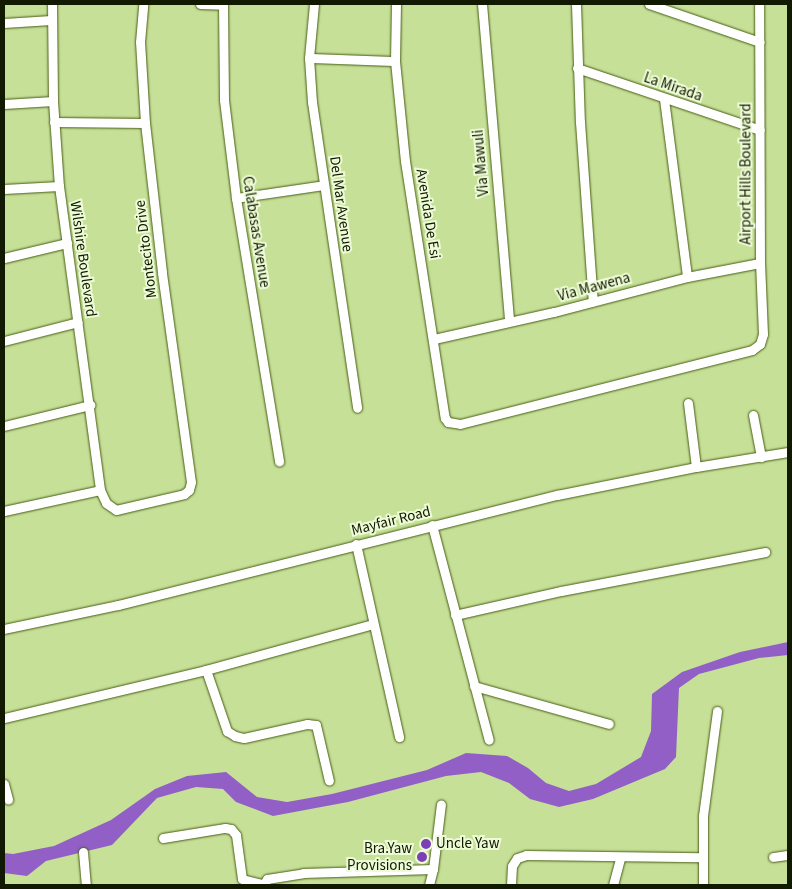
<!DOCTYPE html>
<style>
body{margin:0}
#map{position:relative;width:792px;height:889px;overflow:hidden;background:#c6e097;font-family:"Source Sans 3",sans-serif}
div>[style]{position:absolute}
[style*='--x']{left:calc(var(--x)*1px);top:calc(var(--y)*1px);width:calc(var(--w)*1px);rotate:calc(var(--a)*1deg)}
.water>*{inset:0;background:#925fc7}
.roads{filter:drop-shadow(0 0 1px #485d15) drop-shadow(0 0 1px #485d15)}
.minor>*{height:9px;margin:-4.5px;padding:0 4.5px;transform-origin:4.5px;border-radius:4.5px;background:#fff}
.dots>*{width:14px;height:14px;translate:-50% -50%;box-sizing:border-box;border:2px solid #edfbd7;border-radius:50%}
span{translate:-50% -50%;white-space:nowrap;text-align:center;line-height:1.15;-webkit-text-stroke:4px #edfbd7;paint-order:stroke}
.street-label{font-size:15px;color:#111900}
.poi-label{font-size:15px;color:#111900}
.left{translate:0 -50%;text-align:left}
.right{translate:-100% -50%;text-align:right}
.frame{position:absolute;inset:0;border:5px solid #111900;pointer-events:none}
</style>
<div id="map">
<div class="water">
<i style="clip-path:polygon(788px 642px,788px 655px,759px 658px,699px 674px,679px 688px,676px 757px,665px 769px,593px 799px,559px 807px,530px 799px,509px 783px,481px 772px,446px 776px,348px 802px,273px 816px,236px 802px,223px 789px,196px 787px,157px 798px,112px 845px,46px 861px,27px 876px,4px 873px,4px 853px,13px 854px,54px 846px,111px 820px,155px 789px,187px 776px,226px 772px,257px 797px,287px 802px,332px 794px,427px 770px,466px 753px,507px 756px,528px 768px,546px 783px,569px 791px,596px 784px,641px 757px,651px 731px,652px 694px,682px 672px,740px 652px)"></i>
</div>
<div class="roads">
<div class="minor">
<i style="--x:52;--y:4;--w:97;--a:89.4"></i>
<i style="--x:53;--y:101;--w:85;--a:86"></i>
<i style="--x:59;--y:186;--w:307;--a:82.3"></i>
<i style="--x:100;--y:490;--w:14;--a:65"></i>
<i style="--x:106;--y:503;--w:12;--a:35"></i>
<i style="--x:116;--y:510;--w:70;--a:-13.2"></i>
<i style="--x:184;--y:494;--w:6;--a:-39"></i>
<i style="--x:189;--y:490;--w:8;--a:-76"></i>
<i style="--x:191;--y:482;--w:212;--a:-97.9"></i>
<i style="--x:162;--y:272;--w:150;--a:-96.5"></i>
<i style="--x:145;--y:123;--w:81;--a:-93.5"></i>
<i style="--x:140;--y:42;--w:38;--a:-85"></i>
<i style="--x:200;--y:4;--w:23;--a:2"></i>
<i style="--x:223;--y:4;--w:96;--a:89.4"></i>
<i style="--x:224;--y:100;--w:99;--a:83"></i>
<i style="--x:236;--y:198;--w:267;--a:80.7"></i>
<i style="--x:314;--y:4;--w:54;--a:95.3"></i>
<i style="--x:309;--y:58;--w:44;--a:86.1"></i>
<i style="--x:312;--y:102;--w:309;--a:81.6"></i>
<i style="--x:396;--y:4;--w:57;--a:91"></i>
<i style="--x:395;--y:61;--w:100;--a:84.3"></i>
<i style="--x:405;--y:161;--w:260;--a:81.2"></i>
<i style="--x:445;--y:418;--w:5;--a:53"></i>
<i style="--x:448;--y:422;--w:12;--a:9"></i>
<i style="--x:460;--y:424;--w:301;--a:-14.2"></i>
<i style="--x:752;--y:350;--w:10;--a:-37"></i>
<i style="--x:760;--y:344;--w:10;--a:-73"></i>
<i style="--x:763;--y:334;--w:71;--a:-92.4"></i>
<i style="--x:760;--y:263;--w:259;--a:-90.2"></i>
<i style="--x:482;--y:4;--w:317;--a:85.1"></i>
<i style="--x:576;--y:4;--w:118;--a:88.1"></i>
<i style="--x:580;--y:122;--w:180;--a:85.9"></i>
<i style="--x:649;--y:4;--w:117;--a:18.9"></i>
<i style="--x:4;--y:23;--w:47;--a:-3.7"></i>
<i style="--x:309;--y:58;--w:86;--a:2"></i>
<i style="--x:577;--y:68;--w:193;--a:18.7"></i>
<i style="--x:664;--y:99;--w:179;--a:82.6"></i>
<i style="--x:4;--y:104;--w:49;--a:-3.5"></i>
<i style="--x:54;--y:122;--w:91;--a:0.6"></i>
<i style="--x:4;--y:189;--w:55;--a:-3.1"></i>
<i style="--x:236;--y:198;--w:89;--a:-8.4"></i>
<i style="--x:4;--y:258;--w:65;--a:-13.4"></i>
<i style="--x:434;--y:339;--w:123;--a:-12.7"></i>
<i style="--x:554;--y:312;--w:138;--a:-14.7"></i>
<i style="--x:687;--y:277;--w:74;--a:-10.9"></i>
<i style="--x:4;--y:341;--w:76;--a:-14.4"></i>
<i style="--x:688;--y:403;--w:64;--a:82.9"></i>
<i style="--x:753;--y:415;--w:43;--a:79.2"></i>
<i style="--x:4;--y:426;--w:89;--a:-13.7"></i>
<i style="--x:4;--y:511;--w:98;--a:-12.3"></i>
<i style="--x:432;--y:525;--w:222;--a:75.2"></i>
<i style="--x:356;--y:544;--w:198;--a:77.4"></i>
<i style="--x:455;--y:615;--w:109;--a:-12.8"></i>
<i style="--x:561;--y:591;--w:208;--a:-10.8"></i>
<i style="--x:4;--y:629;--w:116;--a:-11.9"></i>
<i style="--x:118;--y:605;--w:453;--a:-14.1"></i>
<i style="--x:557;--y:495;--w:142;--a:-11.4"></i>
<i style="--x:696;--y:467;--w:93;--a:-9.3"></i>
<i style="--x:206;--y:670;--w:65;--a:71"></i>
<i style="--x:227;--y:731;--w:9;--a:32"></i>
<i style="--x:235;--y:736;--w:9;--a:13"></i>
<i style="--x:244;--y:738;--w:65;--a:-12.5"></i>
<i style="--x:307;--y:724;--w:9;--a:6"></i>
<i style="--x:316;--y:725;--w:57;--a:76.9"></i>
<i style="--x:474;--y:686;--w:140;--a:15.7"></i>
<i style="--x:4;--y:718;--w:208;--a:-13.4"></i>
<i style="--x:206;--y:670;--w:173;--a:-15.4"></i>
<i style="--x:4;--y:784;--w:16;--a:75"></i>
<i style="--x:163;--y:838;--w:63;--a:-9.2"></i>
<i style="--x:225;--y:828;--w:6;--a:9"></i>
<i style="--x:231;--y:829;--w:8;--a:50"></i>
<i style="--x:236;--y:835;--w:44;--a:82.2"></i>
<i style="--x:242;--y:879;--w:21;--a:14"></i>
<i style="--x:83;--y:852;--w:33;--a:85"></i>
<i style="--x:773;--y:857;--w:15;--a:-8"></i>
<i style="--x:433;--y:869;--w:65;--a:-83"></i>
<i style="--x:263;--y:885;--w:7;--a:-56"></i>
<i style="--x:267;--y:879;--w:36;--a:-9"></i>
<i style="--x:303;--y:873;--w:130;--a:-1.8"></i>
<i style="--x:433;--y:869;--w:16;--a:104"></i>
<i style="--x:511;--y:885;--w:19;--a:-87"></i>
<i style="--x:512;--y:866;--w:9;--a:-58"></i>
<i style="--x:517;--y:858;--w:9;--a:-18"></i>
<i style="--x:526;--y:855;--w:176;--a:0.7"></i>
<i style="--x:613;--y:885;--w:28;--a:-75"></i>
<i style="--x:703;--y:885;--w:69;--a:-90"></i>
<i style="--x:703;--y:816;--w:106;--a:-82.4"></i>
</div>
</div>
<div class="dots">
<i style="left:426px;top:844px;background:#7c3fb5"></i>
<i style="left:422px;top:857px;background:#7c3fb5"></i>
</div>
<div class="street-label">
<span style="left:673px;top:87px;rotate:19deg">La Mirada</span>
<span style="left:481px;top:163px;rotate:-95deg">Via Mawuli</span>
<span style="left:746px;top:174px;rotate:-90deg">Airport Hills Boulevard</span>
<span style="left:341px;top:204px;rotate:82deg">Del Mar Avenue</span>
<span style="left:428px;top:214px;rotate:81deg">Avenida De Esi</span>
<span style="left:256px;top:232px;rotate:81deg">Calabasas Avenue</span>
<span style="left:146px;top:249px;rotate:-97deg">Montecito Drive</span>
<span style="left:83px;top:259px;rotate:82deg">Wilshire Boulevard</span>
<span style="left:594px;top:287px;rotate:-15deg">Via Mawena</span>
<span style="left:391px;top:521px;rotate:-14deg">Mayfair Road</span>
</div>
<div class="poi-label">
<span class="left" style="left:436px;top:844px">Uncle Yaw</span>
<span class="right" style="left:412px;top:857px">Bra.Yaw<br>Provisions</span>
</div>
<div class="frame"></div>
</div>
